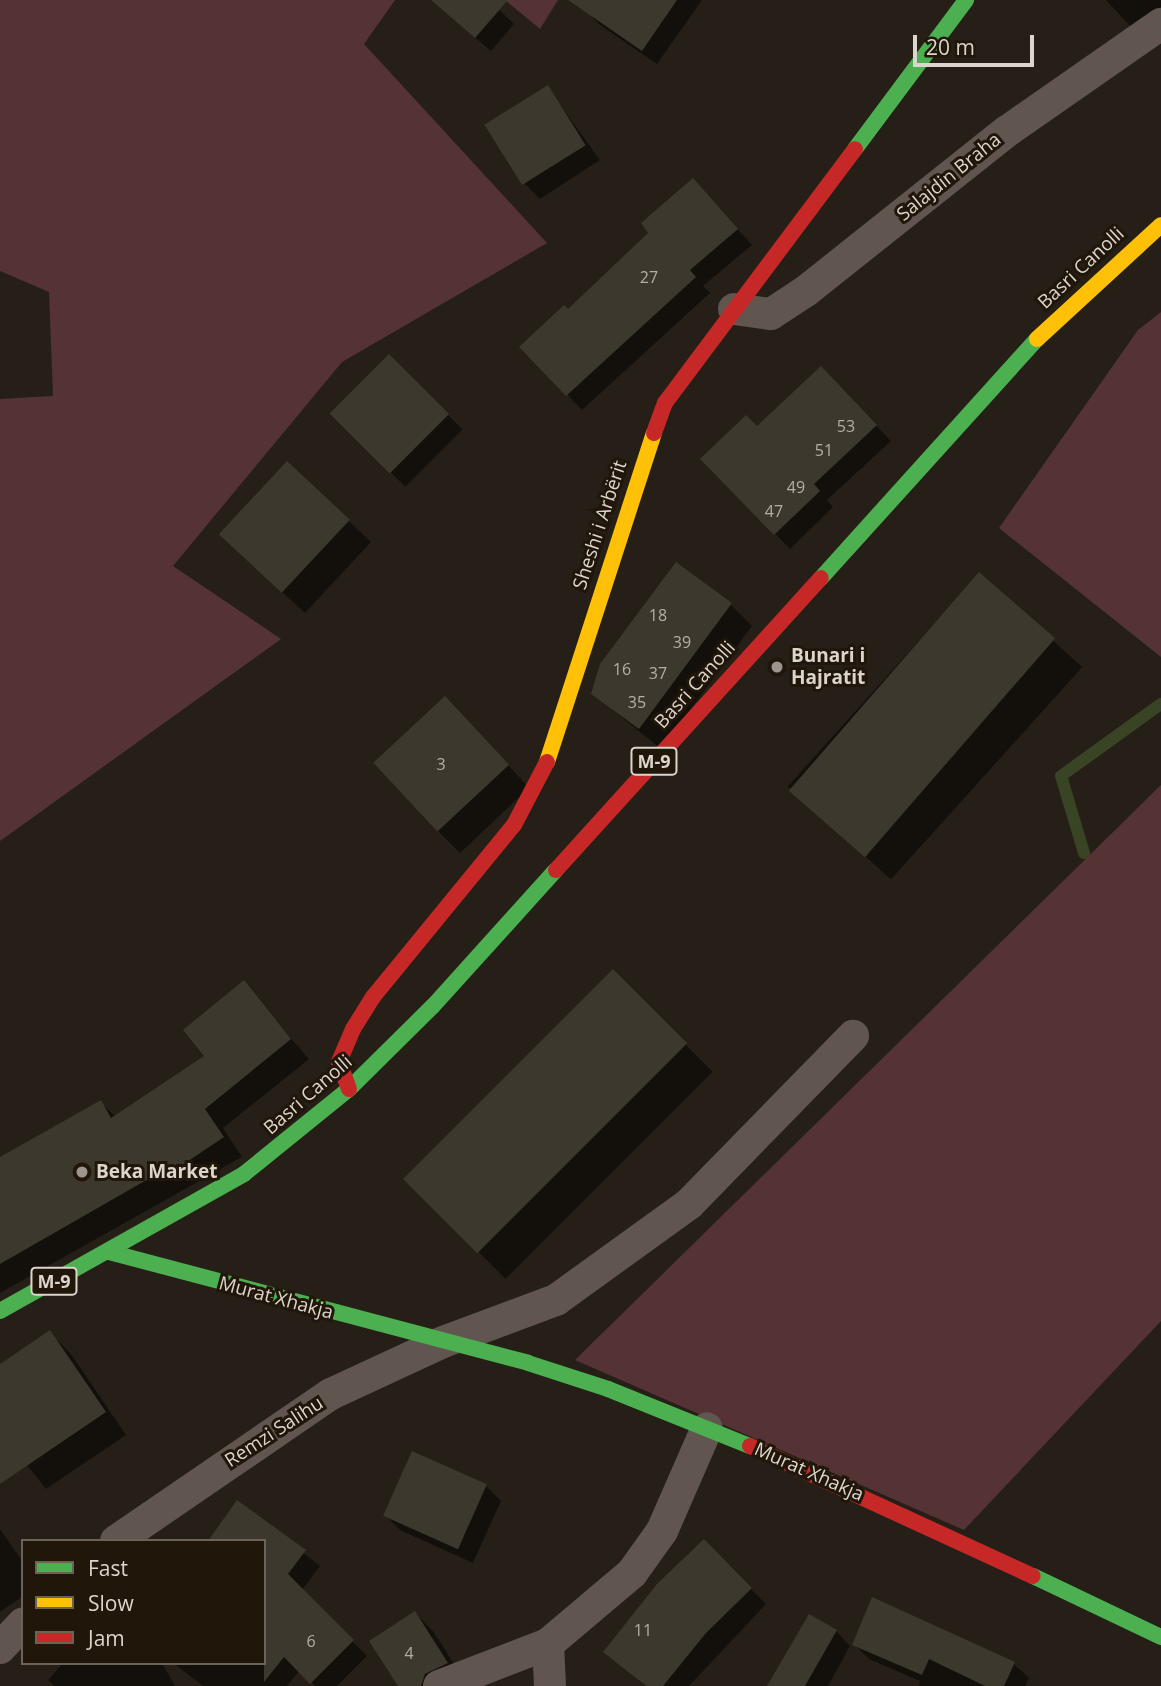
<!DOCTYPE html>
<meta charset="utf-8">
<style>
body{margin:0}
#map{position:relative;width:1161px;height:1686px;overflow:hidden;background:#251f18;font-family:"Open Sans",sans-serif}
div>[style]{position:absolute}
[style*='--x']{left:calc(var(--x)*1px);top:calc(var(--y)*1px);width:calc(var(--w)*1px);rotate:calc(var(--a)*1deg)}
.green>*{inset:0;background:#553335}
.shadow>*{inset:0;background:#0007;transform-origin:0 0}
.stream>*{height:12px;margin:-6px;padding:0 6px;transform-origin:6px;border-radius:6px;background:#384424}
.building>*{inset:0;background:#3d382d;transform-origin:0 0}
.street>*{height:32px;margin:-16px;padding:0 16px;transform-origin:16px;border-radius:16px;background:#60554f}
.fast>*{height:16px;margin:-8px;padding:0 8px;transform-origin:8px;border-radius:8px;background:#4caf50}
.slow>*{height:16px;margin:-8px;padding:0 8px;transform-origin:8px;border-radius:8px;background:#ffc107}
.jam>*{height:16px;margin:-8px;padding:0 8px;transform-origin:8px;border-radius:8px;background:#c62828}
.dots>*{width:19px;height:19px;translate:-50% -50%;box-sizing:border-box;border:4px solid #20160a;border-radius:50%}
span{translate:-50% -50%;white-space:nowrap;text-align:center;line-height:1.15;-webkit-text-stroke:6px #20160a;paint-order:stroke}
.number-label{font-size:16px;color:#b4aea5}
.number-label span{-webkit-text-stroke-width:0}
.shield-label span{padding:2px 5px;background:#20160a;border:2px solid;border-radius:5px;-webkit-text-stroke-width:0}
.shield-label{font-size:18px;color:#dcd5cd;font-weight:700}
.street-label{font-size:19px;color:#dcd5cd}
.poi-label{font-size:19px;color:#dcd5cd;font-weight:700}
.left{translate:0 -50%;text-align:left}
.legend{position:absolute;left:21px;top:1539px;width:245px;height:126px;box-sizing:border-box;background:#20160a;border:2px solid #6b6258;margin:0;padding:9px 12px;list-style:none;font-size:21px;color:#dcd5cd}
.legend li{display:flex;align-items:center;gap:14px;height:35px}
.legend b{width:35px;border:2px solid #6b6258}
.scale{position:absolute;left:913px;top:35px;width:121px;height:32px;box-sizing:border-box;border:4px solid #dcd5cd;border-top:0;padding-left:9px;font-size:21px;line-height:24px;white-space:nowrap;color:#dcd5cd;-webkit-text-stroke:5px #20160a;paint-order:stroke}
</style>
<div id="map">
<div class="green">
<i style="clip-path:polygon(0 0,395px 0,364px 44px,547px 243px,342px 362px,173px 566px,281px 639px,0 841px,0 399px,53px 396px,49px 292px,0 271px)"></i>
<i style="clip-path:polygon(505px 0,558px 0,540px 29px)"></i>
<i style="clip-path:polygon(1161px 312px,1161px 657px,999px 528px,1138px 330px)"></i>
<i style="clip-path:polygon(1161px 785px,1161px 1321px,964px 1530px,575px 1360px)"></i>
</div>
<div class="shadow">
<i style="clip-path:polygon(440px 0,489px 0,514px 24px,491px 51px,452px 18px)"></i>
<i style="clip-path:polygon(592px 0,702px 0,657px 64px,600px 25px,585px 10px)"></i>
<i style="clip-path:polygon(1106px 0,1161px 0,1161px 21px,1141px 38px)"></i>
<i style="clip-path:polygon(548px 88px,600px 160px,540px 199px,525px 184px)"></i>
<i style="clip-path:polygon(693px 180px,752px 245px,703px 286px,710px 293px,582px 410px,522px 347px,568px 311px,650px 233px)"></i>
<i style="left:389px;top:356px;width:104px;height:81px;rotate:45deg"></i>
<i style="clip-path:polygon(836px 383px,891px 441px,827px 500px,833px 507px,790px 549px,703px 460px)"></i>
<i style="clip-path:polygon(287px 463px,371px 542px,305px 613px,243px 556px)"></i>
<i style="left:979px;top:574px;width:139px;height:286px;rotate:42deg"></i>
<i style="clip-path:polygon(730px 604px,752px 626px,661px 749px,593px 694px)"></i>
<i style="clip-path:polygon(467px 720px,529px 788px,460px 853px,438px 831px)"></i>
<i style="left:613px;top:972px;width:141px;height:293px;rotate:45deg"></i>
<i style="clip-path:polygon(243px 983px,309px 1059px,223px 1128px,242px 1157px,0 1293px,0 1159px,100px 1102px,116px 1117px,207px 1057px)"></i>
<i style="clip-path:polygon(50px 1333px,71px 1354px,126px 1435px,46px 1489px,0 1431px,0 1366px)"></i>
<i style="clip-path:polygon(486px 1486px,501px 1501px,473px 1563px,400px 1530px,386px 1516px)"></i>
<i style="clip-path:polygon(238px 1502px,320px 1566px,302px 1590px,367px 1656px,337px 1686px,315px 1686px,300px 1670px,287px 1686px,203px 1686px,173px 1663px,264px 1663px,264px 1541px)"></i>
<i style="clip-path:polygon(0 1529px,23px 1562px,23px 1596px,0 1612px)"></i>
<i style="clip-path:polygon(704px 1541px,766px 1604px,689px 1686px,645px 1686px,605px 1651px)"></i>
<i style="clip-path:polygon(415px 1613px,433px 1631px,465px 1681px,451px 1686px,400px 1686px)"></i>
<i style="clip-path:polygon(836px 1631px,850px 1646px,828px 1686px,777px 1686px)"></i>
<i style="clip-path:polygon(854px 1644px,1014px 1664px,1029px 1678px,1025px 1686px,919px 1686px,920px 1681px,869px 1659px)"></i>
<i style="clip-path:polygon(63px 1663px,162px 1663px,175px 1686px,54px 1686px,48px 1680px)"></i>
</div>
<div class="stream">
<i style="--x:1084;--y:853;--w:80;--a:-106.6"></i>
<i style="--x:1061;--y:776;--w:123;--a:-35.8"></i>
</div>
<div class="building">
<i style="clip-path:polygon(431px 0,508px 0,475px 38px)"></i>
<i style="clip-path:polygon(568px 0,677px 0,642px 51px)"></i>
<i style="left:548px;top:85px;width:71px;height:75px;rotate:58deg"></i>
<i style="clip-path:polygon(693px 178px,738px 229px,690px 270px,696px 277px,566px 396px,519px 347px,564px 305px,568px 309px,648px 233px,641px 223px)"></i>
<i style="left:389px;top:354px;width:85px;height:84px;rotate:45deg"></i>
<i style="clip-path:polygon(821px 366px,877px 425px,814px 484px,820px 491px,774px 535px,700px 459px,746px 415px,757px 426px)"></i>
<i style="left:287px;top:461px;width:86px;height:100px;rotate:43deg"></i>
<i style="clip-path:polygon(676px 562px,732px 603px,639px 729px,591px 694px,600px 664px)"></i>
<i style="left:979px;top:572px;width:101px;height:290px;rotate:41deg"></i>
<i style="left:445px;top:696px;width:94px;height:98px;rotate:47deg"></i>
<i style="left:613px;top:969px;width:105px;height:297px;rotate:45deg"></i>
<i style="clip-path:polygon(244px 980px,291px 1039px,205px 1109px,224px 1137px,160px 1180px,157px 1174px,0 1264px,0 1157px,101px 1100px,111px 1118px,204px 1056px,183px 1030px)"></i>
<i style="clip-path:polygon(50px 1330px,106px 1412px,0 1484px,0 1364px)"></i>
<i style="left:412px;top:1451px;width:82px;height:71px;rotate:24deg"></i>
<i style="clip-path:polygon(237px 1500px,306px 1550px,288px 1574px,354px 1640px,310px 1684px,284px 1657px,264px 1682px,264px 1541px,208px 1541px)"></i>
<i style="clip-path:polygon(704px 1539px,752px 1588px,706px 1633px,663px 1686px,646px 1686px,603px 1652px,657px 1584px)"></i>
<i style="clip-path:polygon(872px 1597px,1015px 1662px,1004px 1686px,985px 1686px,929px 1659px,922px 1675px,852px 1645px)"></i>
<i style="clip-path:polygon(415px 1611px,448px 1663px,425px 1674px,421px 1686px,398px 1686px,369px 1641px)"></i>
<i style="clip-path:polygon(809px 1614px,837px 1630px,805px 1686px,767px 1686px)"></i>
</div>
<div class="street">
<i style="--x:734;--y:309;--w:37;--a:8"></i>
<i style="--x:771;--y:314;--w:42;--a:-33.3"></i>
<i style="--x:806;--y:291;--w:256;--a:-38.5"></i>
<i style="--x:1006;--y:132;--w:189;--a:-34.9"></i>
<i style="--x:116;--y:1541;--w:260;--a:-34.4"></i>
<i style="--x:331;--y:1394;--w:123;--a:-24.9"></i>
<i style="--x:443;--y:1342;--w:121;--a:-20.4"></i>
<i style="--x:556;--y:1300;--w:164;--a:-35.8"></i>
<i style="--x:689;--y:1204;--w:235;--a:-45.7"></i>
<i style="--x:0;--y:1648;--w:34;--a:-47"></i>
<i style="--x:439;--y:1686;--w:117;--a:-21.1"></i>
<i style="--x:550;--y:1686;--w:42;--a:-92.7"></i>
<i style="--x:548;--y:1644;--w:110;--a:-40.2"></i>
<i style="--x:632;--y:1573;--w:52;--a:-54.5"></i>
<i style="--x:662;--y:1531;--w:112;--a:-66.4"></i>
</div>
<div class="fast">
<i style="--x:855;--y:149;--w:186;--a:-53.3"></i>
<i style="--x:821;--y:578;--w:322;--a:-47.9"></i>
<i style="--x:109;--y:1252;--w:433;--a:14.8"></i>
<i style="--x:528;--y:1363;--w:84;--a:18"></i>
<i style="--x:608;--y:1389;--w:153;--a:21.9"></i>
<i style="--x:0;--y:1311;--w:280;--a:-29.3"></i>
<i style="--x:244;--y:1174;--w:135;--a:-39"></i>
<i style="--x:349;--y:1089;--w:118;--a:-44.7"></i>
<i style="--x:433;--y:1006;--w:183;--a:-47.9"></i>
<i style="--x:1033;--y:1576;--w:142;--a:25.5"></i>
</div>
<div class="slow">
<i style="--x:1037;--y:339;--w:168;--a:-42.6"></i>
<i style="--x:547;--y:762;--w:346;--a:-72"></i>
</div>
<div class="jam">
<i style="--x:654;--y:433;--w:32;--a:-70"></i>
<i style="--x:665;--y:403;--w:317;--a:-53.2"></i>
<i style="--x:556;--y:870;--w:394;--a:-47.8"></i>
<i style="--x:349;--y:1089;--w:29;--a:-110"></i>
<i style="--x:339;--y:1062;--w:36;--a:-67"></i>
<i style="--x:353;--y:1029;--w:38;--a:-58"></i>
<i style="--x:373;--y:997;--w:222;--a:-50.7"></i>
<i style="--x:514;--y:825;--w:71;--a:-62.4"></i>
<i style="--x:750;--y:1446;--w:311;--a:24.7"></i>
</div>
<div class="dots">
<i style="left:777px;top:667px;background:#9c958e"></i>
<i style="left:82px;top:1172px;background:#9c958e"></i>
</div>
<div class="number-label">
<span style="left:649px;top:277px">27</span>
<span style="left:846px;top:426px">53</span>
<span style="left:824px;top:450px">51</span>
<span style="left:796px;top:487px">49</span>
<span style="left:774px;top:511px">47</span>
<span style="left:658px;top:615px">18</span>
<span style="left:682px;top:642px">39</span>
<span style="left:622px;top:669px">16</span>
<span style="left:658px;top:673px">37</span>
<span style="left:637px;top:702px">35</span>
<span style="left:441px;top:764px">3</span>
<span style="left:643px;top:1630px">11</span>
<span style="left:311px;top:1641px">6</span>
<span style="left:409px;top:1653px">4</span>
</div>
<div class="shield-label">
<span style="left:654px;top:761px">M-9</span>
<span style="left:54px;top:1281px">M-9</span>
</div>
<div class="street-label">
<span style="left:949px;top:177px;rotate:-39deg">Salajdin Braha</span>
<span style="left:1081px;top:268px;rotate:-43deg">Basri Canolli</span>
<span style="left:600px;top:525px;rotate:-72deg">Sheshi i Arbërit</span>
<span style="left:695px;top:685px;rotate:-48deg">Basri Canolli</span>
<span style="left:308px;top:1095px;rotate:-41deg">Basri Canolli</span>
<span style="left:276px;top:1298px;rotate:15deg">Murat Xhakja</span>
<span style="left:274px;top:1432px;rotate:-33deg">Remzi Salihu</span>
<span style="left:809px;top:1472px;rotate:24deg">Murat Xhakja</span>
</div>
<div class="poi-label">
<span class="left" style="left:791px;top:667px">Bunari i<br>Hajratit</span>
<span class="left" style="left:96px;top:1172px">Beka Market</span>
</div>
<ul class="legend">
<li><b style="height:9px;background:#4caf50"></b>Fast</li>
<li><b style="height:9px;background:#ffc107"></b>Slow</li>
<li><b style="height:9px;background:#c62828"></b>Jam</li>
</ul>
<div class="scale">20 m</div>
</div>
